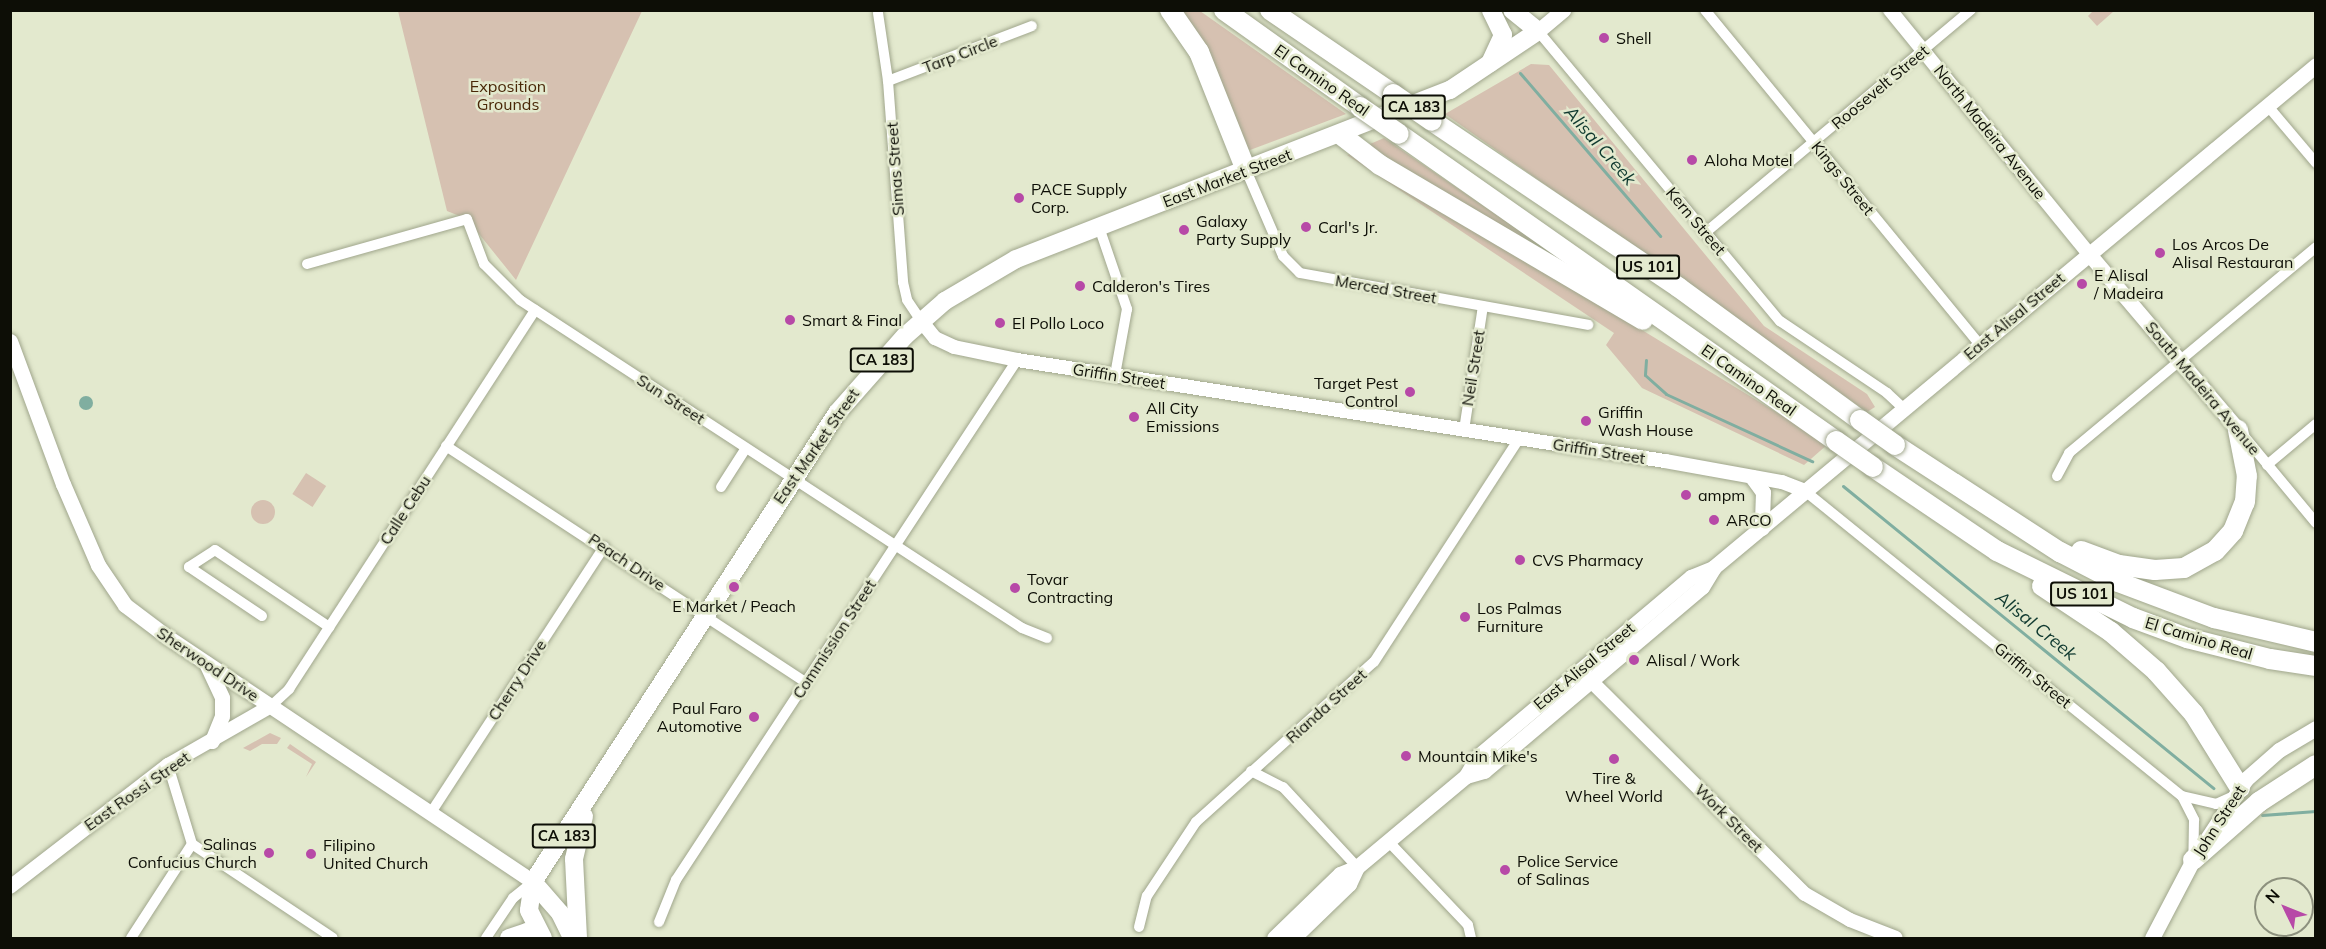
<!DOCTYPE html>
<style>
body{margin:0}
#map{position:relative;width:2326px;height:949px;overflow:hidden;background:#e3e9ce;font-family:Mulish,sans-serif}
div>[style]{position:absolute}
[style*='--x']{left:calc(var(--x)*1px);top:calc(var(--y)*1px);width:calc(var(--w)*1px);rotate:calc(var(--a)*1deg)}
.green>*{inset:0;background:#d6c1b1;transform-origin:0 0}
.round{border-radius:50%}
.water>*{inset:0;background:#80aea0}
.stream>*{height:3px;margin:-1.5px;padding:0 1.5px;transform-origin:1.5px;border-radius:1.5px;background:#80aea0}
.roads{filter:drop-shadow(0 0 2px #a0a68c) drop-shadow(0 0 2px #a0a68c)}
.minor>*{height:10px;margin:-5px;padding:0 5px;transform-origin:5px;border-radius:5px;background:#fff}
.tertiary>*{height:14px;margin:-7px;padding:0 7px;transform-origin:7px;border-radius:7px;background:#fff}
.secondary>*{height:15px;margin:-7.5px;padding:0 7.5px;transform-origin:7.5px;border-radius:7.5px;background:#fff}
.primary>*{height:18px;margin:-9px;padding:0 9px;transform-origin:9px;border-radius:9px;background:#fff}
.motorway>*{height:20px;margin:-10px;padding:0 10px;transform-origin:10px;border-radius:10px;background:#fff}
.bridges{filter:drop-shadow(0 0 2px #a0a68c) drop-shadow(0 0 2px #a0a68c)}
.motorway-bridge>*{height:20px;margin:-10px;padding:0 10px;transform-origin:10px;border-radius:10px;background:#fff}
.dots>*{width:16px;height:16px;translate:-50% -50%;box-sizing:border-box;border:3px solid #e3e9ce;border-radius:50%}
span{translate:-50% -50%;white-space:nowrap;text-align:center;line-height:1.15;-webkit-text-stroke:5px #e3e9ce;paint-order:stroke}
.shield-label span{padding:2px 4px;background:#e3e9ce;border:2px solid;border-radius:4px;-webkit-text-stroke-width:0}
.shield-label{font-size:15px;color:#0d0e06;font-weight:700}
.poi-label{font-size:16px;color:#0d0e06}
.left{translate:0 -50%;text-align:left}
.right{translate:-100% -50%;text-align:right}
.street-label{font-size:16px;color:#0d0e06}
.park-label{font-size:16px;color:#492707}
.water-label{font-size:18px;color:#0f392f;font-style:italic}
.frame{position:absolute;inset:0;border:12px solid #0d0e06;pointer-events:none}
.north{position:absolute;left:2254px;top:877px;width:60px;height:60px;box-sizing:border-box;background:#e3e9ce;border:2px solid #8d917e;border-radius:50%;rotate:313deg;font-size:16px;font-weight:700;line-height:24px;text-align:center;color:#0d0e06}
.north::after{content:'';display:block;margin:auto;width:21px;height:27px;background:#b749a7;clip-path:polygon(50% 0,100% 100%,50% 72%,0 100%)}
</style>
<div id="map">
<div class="green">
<i style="clip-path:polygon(2094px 10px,2114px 10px,2114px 11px,2097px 26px,2088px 16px)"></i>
<i style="clip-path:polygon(398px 11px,642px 11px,516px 280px,467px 219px,447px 211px)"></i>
<i style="clip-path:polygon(1176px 11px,1200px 11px,1346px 114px,1250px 150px,1245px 147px)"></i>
<i style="clip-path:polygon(1531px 64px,1549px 65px,1764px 326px,1867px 394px,1875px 407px,1867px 412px,1445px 114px)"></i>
<i style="clip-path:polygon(1384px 138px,1554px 254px,1552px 259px,1375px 152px,1370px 144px)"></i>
<i style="clip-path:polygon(1353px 153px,1828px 444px,1804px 465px,1642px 388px,1606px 345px,1614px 333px,1347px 155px)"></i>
<i style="left:306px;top:473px;width:24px;height:25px;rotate:33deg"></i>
<i class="round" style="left:251px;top:500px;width:24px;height:24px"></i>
<i style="clip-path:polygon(270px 733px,281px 738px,277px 744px,262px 744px,250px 751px,243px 748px)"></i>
<i style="clip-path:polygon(290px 744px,316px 762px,306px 777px,312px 764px,287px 748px)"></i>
</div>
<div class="water">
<i class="round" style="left:79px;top:396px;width:14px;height:14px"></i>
</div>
<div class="stream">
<i style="--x:1520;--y:73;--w:215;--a:49.3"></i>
<i style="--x:1646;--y:360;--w:15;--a:94"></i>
<i style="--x:1645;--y:375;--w:28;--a:42"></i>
<i style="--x:1666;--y:394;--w:161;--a:24.7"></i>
<i style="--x:1843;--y:486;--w:478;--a:39.2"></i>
<i style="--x:2262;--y:815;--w:54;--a:-4.2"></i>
</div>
<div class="roads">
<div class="minor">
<i style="--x:1705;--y:10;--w:433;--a:50.6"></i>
<i style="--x:878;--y:13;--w:69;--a:81.6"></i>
<i style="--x:888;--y:81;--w:202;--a:85.7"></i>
<i style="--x:903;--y:282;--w:18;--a:77"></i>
<i style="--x:907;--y:300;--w:27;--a:56"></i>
<i style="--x:1538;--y:31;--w:378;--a:50.2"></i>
<i style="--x:1780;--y:321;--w:129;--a:33.9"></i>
<i style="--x:1887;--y:393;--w:22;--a:43"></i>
<i style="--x:888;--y:81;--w:154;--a:-20.9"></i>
<i style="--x:2267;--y:105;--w:76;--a:49.8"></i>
<i style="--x:1246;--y:170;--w:94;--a:66.7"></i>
<i style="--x:1283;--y:256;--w:24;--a:45"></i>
<i style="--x:1300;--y:273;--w:293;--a:10.2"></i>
<i style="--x:1099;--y:227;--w:87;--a:71.1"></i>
<i style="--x:1127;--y:309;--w:67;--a:100.3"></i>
<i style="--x:1705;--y:233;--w:347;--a:-40"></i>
<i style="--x:307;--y:264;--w:166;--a:-15.7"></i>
<i style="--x:467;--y:219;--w:48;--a:69.3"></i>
<i style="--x:484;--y:264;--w:51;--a:45"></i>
<i style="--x:520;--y:300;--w:600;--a:33.16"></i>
<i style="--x:1022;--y:628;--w:27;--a:22"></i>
<i style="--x:1464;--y:430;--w:125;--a:-81.3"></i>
<i style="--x:2243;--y:435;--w:114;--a:50.3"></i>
<i style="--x:446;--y:446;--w:430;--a:33.3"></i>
<i style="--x:2267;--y:465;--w:64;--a:-39.9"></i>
<i style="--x:2057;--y:476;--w:26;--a:-62"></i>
<i style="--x:2069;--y:453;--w:322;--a:-39.8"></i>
<i style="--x:721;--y:487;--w:46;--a:-57.3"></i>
<i style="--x:1805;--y:491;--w:485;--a:39"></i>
<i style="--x:2182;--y:796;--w:35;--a:13"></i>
<i style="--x:2216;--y:804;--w:20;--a:-24"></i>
<i style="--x:262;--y:616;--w:88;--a:-146.1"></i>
<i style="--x:189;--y:567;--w:31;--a:-33"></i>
<i style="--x:215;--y:550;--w:138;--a:34"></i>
<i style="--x:271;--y:706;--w:25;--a:-43"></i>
<i style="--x:289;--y:689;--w:452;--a:-57"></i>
<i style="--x:1251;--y:771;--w:36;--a:27"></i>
<i style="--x:1283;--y:787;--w:109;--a:47.2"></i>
<i style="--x:2182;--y:796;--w:27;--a:63"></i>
<i style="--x:2194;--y:820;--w:39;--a:91"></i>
<i style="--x:430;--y:814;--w:319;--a:-56.9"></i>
<i style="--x:1388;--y:841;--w:116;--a:46.4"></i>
<i style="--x:1468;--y:925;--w:13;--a:77"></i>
<i style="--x:192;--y:844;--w:169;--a:33.7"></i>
<i style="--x:659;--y:922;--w:45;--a:-68"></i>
<i style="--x:676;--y:880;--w:622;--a:-56.74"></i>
<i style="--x:1139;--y:927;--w:32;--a:-76"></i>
<i style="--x:1147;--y:896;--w:89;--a:-56.5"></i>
<i style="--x:1196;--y:822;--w:239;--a:-42"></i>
<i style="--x:1374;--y:662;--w:266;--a:-57"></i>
<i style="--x:131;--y:938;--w:112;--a:-57"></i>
<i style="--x:192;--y:844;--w:83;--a:-106.9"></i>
<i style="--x:486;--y:938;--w:48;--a:-56"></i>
<i style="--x:513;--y:898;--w:26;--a:-39"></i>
</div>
<div class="tertiary">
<i style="--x:1890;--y:10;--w:315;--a:50.8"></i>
<i style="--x:922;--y:322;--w:21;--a:51"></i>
<i style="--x:935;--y:338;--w:21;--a:25"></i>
<i style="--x:954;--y:347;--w:64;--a:11.7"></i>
<i style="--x:1017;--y:360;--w:656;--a:8.86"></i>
<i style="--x:1665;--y:461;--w:119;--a:10.2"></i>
<i style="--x:1782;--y:482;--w:25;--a:21"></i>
<i style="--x:1583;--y:673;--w:313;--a:44.9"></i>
<i style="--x:1805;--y:894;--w:52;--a:30"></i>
<i style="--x:1850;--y:920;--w:49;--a:21.4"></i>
<i style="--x:10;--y:887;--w:200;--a:-37.7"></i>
<i style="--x:168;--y:765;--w:119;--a:-29.8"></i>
</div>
<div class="secondary">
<i style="--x:1538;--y:31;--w:33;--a:-40"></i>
<i style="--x:2089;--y:254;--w:231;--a:49.7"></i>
<i style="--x:10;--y:341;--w:153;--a:69.7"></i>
<i style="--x:63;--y:484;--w:88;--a:66.6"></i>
<i style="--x:98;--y:565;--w:48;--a:56"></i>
<i style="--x:125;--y:605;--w:51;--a:37.1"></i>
<i style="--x:166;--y:636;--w:442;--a:33.8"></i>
<i style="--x:1752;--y:477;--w:19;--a:54"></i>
<i style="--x:1763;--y:492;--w:36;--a:92"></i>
<i style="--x:206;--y:663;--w:38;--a:65"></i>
<i style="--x:222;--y:698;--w:18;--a:90"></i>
<i style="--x:222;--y:716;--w:27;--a:112"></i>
<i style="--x:1466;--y:776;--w:19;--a:-16"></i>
<i style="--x:1484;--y:771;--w:285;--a:-40.2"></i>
<i style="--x:1702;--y:587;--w:23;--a:-59"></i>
<i style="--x:1714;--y:567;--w:784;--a:-39.82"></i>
<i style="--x:1274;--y:938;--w:92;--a:-44.1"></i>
<i style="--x:1340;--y:874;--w:18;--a:-22"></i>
<i style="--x:1293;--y:938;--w:78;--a:-44"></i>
<i style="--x:1349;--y:884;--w:19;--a:-65"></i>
<i style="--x:1357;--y:867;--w:142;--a:-39.9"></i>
<i style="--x:1466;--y:776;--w:22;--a:-60"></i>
<i style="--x:1477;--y:757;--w:280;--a:-40.1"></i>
<i style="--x:1691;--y:577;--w:24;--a:-22"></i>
<i style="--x:2152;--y:938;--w:88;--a:-62.3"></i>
<i style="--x:2193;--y:860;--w:97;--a:-56.8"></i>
<i style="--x:2246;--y:779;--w:44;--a:-41.3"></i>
<i style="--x:2279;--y:750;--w:43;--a:-30.7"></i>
</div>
<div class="primary">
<i style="--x:1490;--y:63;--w:31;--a:-65"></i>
<i style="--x:1503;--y:35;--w:28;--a:-116"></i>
<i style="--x:533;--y:882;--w:41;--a:48.9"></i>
<i style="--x:560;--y:913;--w:28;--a:64"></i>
<i style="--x:509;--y:938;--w:19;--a:-18"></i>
<i style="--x:527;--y:932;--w:14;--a:25"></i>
<i style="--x:543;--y:938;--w:31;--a:-117"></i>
<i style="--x:529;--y:910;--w:28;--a:-82"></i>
<i style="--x:533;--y:882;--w:559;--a:-57.05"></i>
<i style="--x:837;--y:413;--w:103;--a:-48.6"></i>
<i style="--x:905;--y:336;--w:53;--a:-41.2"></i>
<i style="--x:945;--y:301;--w:82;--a:-30.6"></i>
<i style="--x:1016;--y:259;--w:466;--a:-21.3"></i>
<i style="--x:1450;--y:90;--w:106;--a:-33.8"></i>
<i style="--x:1538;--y:31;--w:33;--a:-141"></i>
<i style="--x:578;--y:938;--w:79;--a:-92.9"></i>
<i style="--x:574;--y:859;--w:44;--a:-76.9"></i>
</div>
<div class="motorway">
<i style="--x:1170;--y:10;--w:51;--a:55.4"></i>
<i style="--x:1199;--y:52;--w:127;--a:68.3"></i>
<i style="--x:1224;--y:10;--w:167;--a:35.5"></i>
<i style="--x:1270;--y:10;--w:149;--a:34.3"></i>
<i style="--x:1432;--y:121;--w:297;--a:34"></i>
<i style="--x:1678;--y:287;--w:225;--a:36.2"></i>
<i style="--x:1399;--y:134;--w:534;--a:35.09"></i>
<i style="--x:1341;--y:135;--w:49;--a:37.6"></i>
<i style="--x:1380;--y:165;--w:305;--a:30.5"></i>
<i style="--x:1895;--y:445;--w:197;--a:33"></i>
<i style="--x:2060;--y:552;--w:65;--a:27.3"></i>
<i style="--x:2118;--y:582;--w:103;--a:20.6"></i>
<i style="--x:2214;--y:618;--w:105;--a:13.2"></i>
<i style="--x:1873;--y:467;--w:150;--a:34.1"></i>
<i style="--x:1997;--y:551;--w:152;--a:26.2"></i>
<i style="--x:2133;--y:618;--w:58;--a:20.3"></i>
<i style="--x:2187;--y:638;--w:86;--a:14.2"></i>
<i style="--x:2270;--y:659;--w:47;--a:8.7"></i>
<i style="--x:2081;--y:551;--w:40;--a:20.2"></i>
<i style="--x:2119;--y:565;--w:36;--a:8"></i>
<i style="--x:2155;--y:570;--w:29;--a:-4"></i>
<i style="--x:2184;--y:568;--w:35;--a:-29"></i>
<i style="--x:2215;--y:551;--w:27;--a:-48"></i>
<i style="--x:2233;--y:531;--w:31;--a:-68"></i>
<i style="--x:2245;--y:502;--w:26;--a:-86"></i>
<i style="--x:2247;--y:476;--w:47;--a:-101.1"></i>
<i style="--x:2042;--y:586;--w:83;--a:33.7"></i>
<i style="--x:2111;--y:632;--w:60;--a:40.9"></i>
<i style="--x:2156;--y:671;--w:57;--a:48.5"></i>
<i style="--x:2194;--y:714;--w:87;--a:58.1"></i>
<i style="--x:2193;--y:860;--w:88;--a:-41.3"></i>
<i style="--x:2259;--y:802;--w:68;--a:-33"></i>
</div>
</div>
<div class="bridges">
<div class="motorway-bridge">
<i style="--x:1393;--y:94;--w:47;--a:34.7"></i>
<i style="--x:1360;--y:107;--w:47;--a:34.7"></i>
<i style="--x:1860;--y:420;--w:43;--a:35.5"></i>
<i style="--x:1836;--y:441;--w:45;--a:35.1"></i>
</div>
</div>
<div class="dots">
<i style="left:1604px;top:38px;background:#b749a7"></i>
<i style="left:1692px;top:160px;background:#b749a7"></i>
<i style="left:1019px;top:198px;background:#b749a7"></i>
<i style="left:1306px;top:227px;background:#b749a7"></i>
<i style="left:1184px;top:230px;background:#b749a7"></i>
<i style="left:2160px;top:253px;background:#b749a7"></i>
<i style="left:2082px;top:284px;background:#b749a7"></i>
<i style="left:1080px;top:286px;background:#b749a7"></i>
<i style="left:790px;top:320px;background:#b749a7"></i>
<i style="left:1000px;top:323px;background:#b749a7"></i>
<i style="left:1410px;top:392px;background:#b749a7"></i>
<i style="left:1134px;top:417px;background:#b749a7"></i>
<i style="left:1586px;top:421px;background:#b749a7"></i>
<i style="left:1686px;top:495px;background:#b749a7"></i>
<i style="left:1714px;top:520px;background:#b749a7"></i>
<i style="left:1520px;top:560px;background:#b749a7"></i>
<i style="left:734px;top:587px;background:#b749a7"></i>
<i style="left:1015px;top:588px;background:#b749a7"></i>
<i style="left:1465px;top:617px;background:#b749a7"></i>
<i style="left:1634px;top:660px;background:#b749a7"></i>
<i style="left:754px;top:717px;background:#b749a7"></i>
<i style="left:1406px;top:756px;background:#b749a7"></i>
<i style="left:1614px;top:759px;background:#b749a7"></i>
<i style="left:269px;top:853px;background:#b749a7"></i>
<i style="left:311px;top:854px;background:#b749a7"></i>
<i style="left:1505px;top:870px;background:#b749a7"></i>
</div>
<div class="shield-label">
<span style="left:1414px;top:107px">CA 183</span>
<span style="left:1648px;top:267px">US 101</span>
<span style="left:882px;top:360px">CA 183</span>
<span style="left:2082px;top:594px">US 101</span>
<span style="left:564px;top:836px">CA 183</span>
</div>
<div class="poi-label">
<span class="left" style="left:1616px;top:38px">Shell</span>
<span class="left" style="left:1704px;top:160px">Aloha Motel</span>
<span class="left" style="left:1031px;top:198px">PACE Supply<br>Corp.</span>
<span class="left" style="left:1196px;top:230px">Galaxy<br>Party Supply</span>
<span class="left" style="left:1318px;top:227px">Carl's Jr.</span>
<span class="left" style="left:2172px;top:253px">Los Arcos De<br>Alisal Restauran</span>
<span class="left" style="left:2094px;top:284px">E Alisal<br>/ Madeira</span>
<span class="left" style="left:1092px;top:286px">Calderon's Tires</span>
<span class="left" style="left:802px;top:320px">Smart &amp; Final</span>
<span class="left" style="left:1012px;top:323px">El Pollo Loco</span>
<span class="right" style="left:1398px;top:392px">Target Pest<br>Control</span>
<span class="left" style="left:1146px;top:417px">All City<br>Emissions</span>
<span class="left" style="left:1598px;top:421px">Griffin<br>Wash House</span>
<span class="left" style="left:1698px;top:495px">ampm</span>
<span class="left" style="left:1726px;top:520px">ARCO</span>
<span class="left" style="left:1532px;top:560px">CVS Pharmacy</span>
<span class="left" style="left:1027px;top:588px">Tovar<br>Contracting</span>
<span style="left:734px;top:606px">E Market / Peach</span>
<span class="left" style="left:1477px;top:617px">Los Palmas<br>Furniture</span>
<span class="left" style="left:1646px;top:660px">Alisal / Work</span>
<span class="right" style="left:742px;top:717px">Paul Faro<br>Automotive</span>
<span class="left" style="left:1418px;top:756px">Mountain Mike's</span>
<span style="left:1614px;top:787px">Tire &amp;<br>Wheel World</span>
<span class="right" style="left:257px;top:853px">Salinas<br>Confucius Church</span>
<span class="left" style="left:323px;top:854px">Filipino<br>United Church</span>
<span class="left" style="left:1517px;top:870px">Police Service<br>of Salinas</span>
</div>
<div class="street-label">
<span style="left:960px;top:54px;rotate:-21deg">Tarp Circle</span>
<span style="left:1322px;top:80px;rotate:35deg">El Camino Real</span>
<span style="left:1880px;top:87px;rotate:-40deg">Roosevelt Street</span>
<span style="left:1990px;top:132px;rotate:51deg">North Madeira Avenue</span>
<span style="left:895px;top:169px;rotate:-94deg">Simas Street</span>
<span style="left:1227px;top:178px;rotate:-21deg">East Market Street</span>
<span style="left:1843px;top:178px;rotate:51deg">Kings Street</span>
<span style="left:1696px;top:221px;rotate:50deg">Kern Street</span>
<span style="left:1386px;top:289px;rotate:10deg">Merced Street</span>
<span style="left:2014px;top:316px;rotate:-40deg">East Alisal Street</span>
<span style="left:1473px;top:368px;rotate:-81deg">Neil Street</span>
<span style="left:1119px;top:376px;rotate:9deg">Griffin Street</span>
<span style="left:1749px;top:380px;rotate:35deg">El Camino Real</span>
<span style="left:2203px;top:388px;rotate:50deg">South Madeira Avenue</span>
<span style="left:671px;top:399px;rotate:33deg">Sun Street</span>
<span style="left:816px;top:446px;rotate:-55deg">East Market Street</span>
<span style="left:1599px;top:451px;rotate:9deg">Griffin Street</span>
<span style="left:405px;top:510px;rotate:-57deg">Calle Cebu</span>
<span style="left:627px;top:562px;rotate:34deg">Peach Drive</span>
<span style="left:2199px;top:638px;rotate:17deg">El Camino Real</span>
<span style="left:834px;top:639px;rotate:-57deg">Commission Street</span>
<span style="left:208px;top:664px;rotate:34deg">Sherwood Drive</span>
<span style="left:1584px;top:666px;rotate:-40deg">East Alisal Street</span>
<span style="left:2033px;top:675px;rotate:39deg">Griffin Street</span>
<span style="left:517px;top:680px;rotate:-57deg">Cherry Drive</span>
<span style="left:1326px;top:706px;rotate:-42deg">Rianda Street</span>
<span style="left:137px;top:791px;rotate:-35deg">East Rossi Street</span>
<span style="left:1729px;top:818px;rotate:45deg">Work Street</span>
<span style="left:2219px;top:821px;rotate:-57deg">John Street</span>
</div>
<div class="park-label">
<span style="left:508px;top:95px">Exposition<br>Grounds</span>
</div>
<div class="water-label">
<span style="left:1600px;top:146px;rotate:49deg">Alisal Creek</span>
<span style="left:2036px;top:626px;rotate:39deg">Alisal Creek</span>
</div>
<div class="frame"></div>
<div class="north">N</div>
</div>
